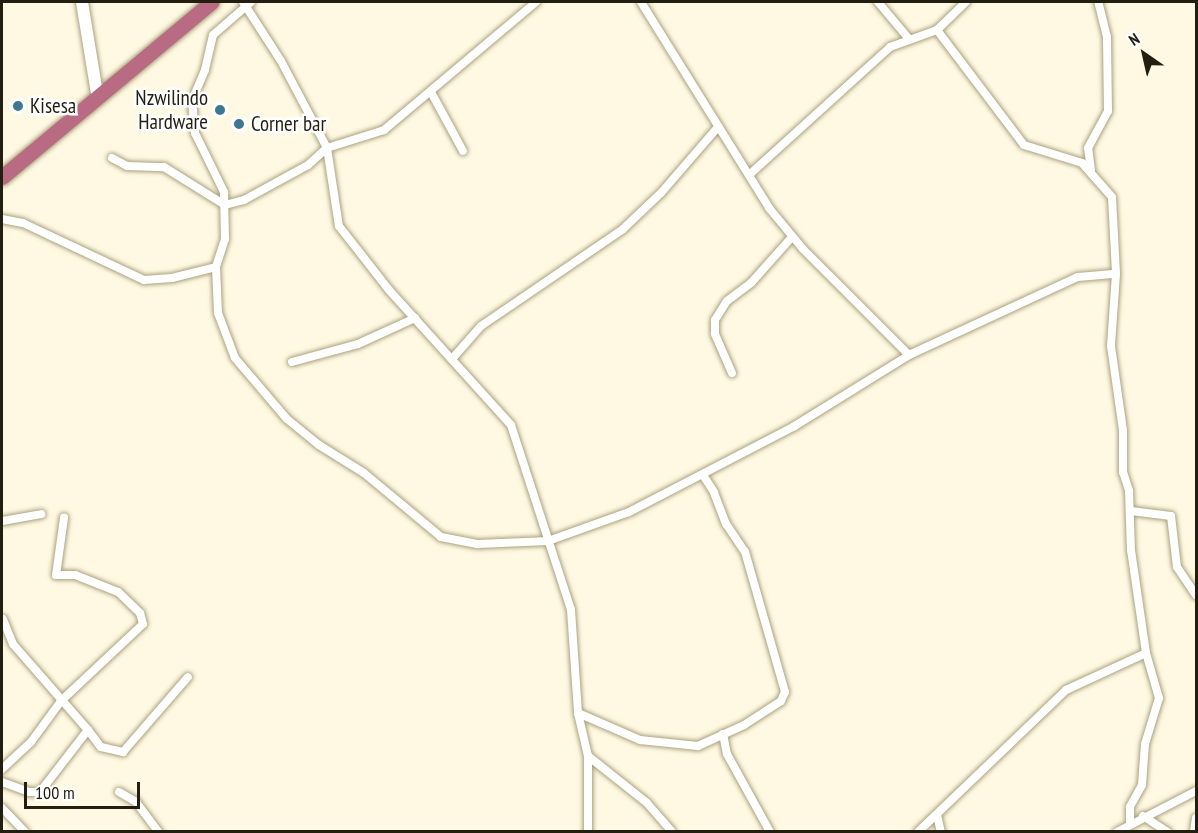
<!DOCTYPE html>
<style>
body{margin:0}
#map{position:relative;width:1198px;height:833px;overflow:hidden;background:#fff9e3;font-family:"PT Sans Narrow",sans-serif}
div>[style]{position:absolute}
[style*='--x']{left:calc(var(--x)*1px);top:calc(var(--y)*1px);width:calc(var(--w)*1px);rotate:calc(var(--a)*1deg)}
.roads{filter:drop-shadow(0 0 2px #aba27f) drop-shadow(0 0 2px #aba27f)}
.street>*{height:8px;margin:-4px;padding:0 4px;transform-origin:4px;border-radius:4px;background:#fff}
.secondary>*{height:12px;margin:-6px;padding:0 6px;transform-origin:6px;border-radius:6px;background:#fff}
.highway>*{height:15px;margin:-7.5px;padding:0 7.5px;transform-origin:7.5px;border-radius:7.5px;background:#ba6b84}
.dots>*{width:16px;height:16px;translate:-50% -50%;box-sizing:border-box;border:3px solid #fff;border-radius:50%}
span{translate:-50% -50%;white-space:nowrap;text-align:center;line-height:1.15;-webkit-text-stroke:5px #fff;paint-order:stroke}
.poi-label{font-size:21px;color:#221f11}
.right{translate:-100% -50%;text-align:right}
.left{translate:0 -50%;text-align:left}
.frame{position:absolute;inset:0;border:3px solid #221f11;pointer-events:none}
.north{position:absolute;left:1114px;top:24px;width:60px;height:60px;-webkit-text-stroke:4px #fff;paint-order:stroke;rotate:326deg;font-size:16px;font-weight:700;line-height:24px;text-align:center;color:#221f11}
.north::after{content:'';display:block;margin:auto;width:21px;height:27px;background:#221f11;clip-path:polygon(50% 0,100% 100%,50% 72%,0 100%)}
.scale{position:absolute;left:24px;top:782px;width:116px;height:27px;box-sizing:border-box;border:3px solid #221f11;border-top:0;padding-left:8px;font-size:18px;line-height:21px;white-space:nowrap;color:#221f11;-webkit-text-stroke:4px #fff;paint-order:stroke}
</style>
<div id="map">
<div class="roads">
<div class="street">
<i style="--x:243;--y:2;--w:70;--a:57.2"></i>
<i style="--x:281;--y:61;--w:98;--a:62.1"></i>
<i style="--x:327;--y:148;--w:79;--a:81.3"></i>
<i style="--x:339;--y:226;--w:81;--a:52"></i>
<i style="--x:389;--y:290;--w:182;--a:47.9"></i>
<i style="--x:511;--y:425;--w:194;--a:72"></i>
<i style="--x:571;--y:610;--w:103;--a:86.1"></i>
<i style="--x:578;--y:713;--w:44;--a:76.9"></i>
<i style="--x:588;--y:756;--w:76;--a:90"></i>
<i style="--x:251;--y:2;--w:50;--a:139"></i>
<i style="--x:213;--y:35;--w:36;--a:103"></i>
<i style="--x:205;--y:70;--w:33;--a:113"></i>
<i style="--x:192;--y:100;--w:33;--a:85"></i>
<i style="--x:195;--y:133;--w:66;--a:63.8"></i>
<i style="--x:224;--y:192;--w:47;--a:88.8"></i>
<i style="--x:225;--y:239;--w:29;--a:108"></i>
<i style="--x:216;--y:267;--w:46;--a:87.5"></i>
<i style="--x:218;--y:313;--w:48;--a:69.3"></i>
<i style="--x:235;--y:358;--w:80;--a:49.6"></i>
<i style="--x:287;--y:419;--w:41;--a:39.1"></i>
<i style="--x:319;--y:445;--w:53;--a:31.9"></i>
<i style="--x:364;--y:473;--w:100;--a:39.7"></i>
<i style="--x:441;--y:537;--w:38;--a:11"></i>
<i style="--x:478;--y:544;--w:70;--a:-2.5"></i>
<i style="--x:548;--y:541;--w:86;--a:-19.7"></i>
<i style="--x:629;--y:512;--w:185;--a:-27.4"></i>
<i style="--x:793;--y:427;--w:137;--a:-31.8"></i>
<i style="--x:641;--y:2;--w:243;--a:58.1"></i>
<i style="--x:769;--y:208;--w:53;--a:50.3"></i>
<i style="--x:803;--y:249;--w:150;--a:45"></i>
<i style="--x:909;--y:355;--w:186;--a:-24.8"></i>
<i style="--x:1078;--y:277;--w:38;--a:-5"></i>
<i style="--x:878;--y:2;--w:48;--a:50"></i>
<i style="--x:937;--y:30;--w:144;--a:52.9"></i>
<i style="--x:1024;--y:145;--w:61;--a:17.2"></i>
<i style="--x:1082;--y:163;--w:45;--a:48.6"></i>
<i style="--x:1112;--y:197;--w:77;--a:87"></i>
<i style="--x:1116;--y:274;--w:72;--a:94"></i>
<i style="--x:1111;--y:346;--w:85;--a:81.9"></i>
<i style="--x:1123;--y:430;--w:42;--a:90"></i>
<i style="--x:1123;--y:472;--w:20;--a:72"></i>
<i style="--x:1129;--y:491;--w:59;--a:88.1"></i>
<i style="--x:1131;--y:550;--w:104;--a:81.7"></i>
<i style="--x:1146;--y:653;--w:47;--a:73.9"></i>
<i style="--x:1159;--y:698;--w:48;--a:106.9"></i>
<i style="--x:1145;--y:744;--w:41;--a:94.2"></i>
<i style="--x:1142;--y:785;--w:25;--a:119"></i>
<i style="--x:1130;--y:807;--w:15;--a:90"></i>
<i style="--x:431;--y:92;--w:67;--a:61.5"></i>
<i style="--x:112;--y:158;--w:17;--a:28"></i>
<i style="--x:127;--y:166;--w:37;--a:2"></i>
<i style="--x:164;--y:167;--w:72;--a:31.9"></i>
<i style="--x:225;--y:205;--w:20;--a:-15"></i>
<i style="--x:244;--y:200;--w:73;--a:-28.7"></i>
<i style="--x:308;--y:165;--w:25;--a:-42"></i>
<i style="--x:327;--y:148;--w:60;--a:-17.5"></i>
<i style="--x:384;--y:130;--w:199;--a:-40.1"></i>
<i style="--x:1091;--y:171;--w:23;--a:-97"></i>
<i style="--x:1088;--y:148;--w:42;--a:-61.6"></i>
<i style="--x:1108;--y:111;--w:74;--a:-90.8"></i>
<i style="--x:1107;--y:37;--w:36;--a:-104"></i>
<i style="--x:749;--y:175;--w:190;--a:-42.2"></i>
<i style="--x:890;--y:47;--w:50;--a:-19.9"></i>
<i style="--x:937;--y:30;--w:40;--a:-44"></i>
<i style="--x:2;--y:219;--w:21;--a:11"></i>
<i style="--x:23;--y:223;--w:134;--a:25.2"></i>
<i style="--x:144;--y:280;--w:28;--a:-4"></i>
<i style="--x:172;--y:278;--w:45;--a:-14"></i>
<i style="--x:452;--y:359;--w:44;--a:-48.7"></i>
<i style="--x:481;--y:326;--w:172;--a:-34.3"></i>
<i style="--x:623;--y:229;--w:52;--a:-43.5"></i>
<i style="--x:661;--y:193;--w:87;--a:-49.2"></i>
<i style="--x:292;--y:362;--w:68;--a:-15.3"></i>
<i style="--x:358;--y:344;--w:63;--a:-24.5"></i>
<i style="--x:732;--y:373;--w:43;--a:-113.6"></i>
<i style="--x:715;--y:334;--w:14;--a:-90"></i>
<i style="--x:715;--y:320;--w:22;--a:-58"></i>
<i style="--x:727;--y:301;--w:30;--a:-37"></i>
<i style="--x:751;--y:283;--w:62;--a:-48.3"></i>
<i style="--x:1131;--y:511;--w:40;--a:7.1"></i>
<i style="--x:1171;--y:516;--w:51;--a:83.3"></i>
<i style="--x:1177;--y:567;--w:34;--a:56"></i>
<i style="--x:2;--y:521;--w:40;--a:-10"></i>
<i style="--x:578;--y:713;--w:68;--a:23.5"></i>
<i style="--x:640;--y:740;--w:58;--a:5.9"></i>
<i style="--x:698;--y:746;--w:51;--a:-24.5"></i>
<i style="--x:744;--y:725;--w:44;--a:-33"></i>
<i style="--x:781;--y:701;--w:10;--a:-66"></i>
<i style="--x:785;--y:692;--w:146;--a:-105.9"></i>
<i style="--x:745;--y:552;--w:34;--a:-124"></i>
<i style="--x:726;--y:524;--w:34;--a:-111"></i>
<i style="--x:714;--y:492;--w:20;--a:-123"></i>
<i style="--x:88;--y:730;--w:21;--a:53"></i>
<i style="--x:101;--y:747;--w:23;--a:13"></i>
<i style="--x:123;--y:752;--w:99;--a:-49.1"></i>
<i style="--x:723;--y:734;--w:20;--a:79"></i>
<i style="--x:727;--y:754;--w:89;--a:61.1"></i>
<i style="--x:588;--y:756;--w:75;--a:38.5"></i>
<i style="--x:647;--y:803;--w:38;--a:49"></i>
<i style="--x:2;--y:769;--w:40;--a:-43"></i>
<i style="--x:31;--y:742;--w:51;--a:-53.8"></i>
<i style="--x:61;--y:701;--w:112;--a:-43.2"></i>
<i style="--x:143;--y:624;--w:11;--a:-105"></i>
<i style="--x:140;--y:613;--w:30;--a:-136"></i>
<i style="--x:118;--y:592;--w:46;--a:-158.4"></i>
<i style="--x:75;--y:575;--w:19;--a:180"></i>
<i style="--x:56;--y:575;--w:58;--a:-82"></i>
<i style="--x:2;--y:782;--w:29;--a:20"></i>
<i style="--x:29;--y:792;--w:11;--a:0"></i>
<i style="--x:40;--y:792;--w:78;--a:-52.3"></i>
<i style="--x:88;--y:730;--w:114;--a:-131.1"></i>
<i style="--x:13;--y:644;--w:27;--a:-112"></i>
<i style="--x:119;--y:792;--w:20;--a:30"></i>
<i style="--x:136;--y:802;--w:38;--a:53"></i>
<i style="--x:2;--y:808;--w:33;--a:46"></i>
<i style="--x:937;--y:815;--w:17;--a:77"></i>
<i style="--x:1143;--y:816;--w:30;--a:33"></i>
<i style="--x:918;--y:832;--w:205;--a:-43.8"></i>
<i style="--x:1066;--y:690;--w:88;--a:-24.8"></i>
<i style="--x:1117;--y:832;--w:89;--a:-27.4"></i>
<i style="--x:1194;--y:832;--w:14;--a:-82"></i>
</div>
<div class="secondary">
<i style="--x:82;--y:2;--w:93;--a:80.7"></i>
</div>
<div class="highway">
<i style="--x:2;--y:177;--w:273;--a:-39.9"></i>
</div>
</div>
<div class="dots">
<i style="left:18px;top:106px;background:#3d7790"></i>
<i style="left:220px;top:110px;background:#3d7790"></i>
<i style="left:239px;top:124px;background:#3d7790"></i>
</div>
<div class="poi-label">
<span class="right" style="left:208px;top:110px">Nzwilindo<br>Hardware</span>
<span class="left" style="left:30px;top:106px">Kisesa</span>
<span class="left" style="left:251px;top:124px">Corner bar</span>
</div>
<div class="frame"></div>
<div class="north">N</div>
<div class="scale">100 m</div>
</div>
